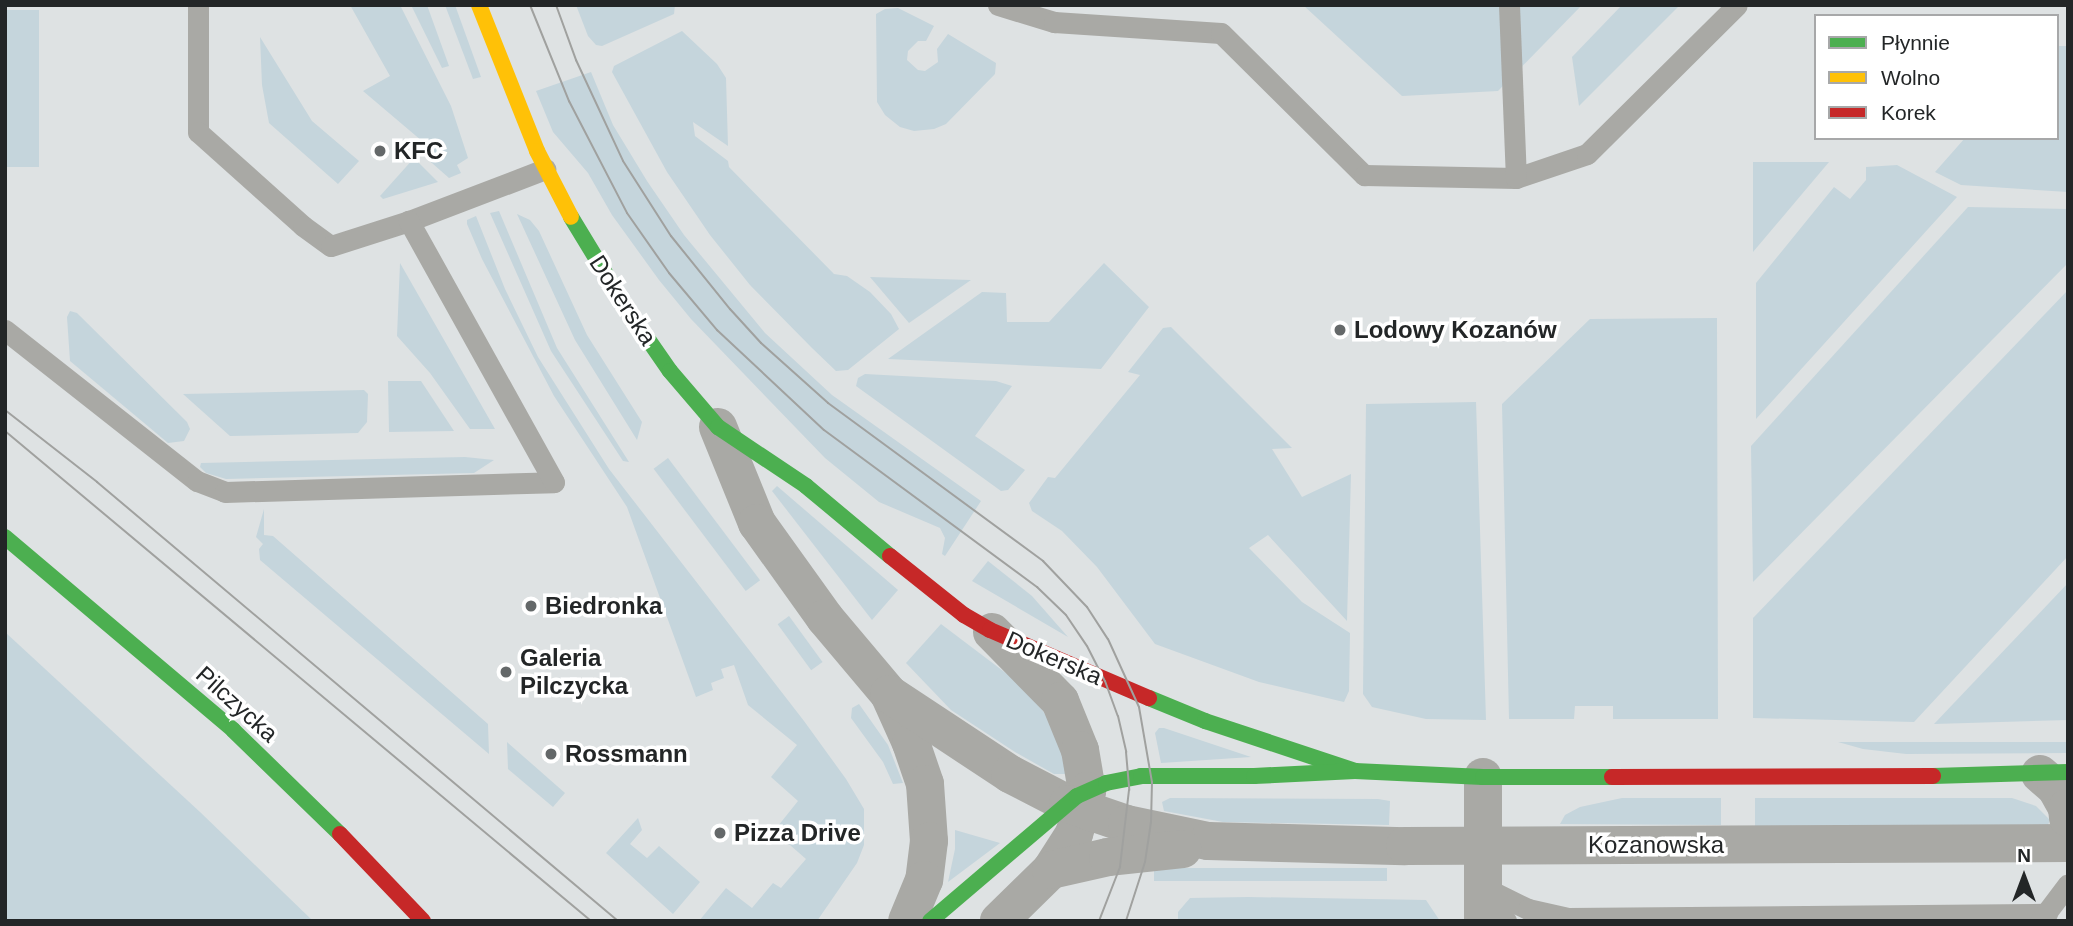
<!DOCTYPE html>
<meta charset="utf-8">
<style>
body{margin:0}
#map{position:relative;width:2073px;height:926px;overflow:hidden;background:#dee2e3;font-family:Arial,sans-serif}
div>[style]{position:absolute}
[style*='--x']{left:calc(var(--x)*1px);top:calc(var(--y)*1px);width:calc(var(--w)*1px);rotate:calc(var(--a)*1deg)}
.green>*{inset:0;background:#c5d5dc;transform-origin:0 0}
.lane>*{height:21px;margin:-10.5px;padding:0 10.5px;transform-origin:10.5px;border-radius:10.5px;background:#a9a9a5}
.street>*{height:38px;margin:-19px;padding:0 19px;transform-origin:19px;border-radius:19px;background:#a9a9a5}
.fast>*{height:16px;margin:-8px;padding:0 8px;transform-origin:8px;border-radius:8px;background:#4caf50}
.slow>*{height:16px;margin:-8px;padding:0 8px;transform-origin:8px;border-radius:8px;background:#ffc107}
.jam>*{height:16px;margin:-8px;padding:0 8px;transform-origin:8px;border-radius:8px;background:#c62828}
.tram>*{height:2px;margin:-1px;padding:0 1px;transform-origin:1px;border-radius:1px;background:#a0a19f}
.dots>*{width:19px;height:19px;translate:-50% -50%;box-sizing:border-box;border:4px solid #fff;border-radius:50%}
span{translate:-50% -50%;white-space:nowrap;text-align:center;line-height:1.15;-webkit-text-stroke:7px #fff;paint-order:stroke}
.poi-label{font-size:24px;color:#232627;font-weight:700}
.left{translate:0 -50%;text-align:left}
.street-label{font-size:24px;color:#232627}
.frame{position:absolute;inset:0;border:7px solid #232627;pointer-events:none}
.legend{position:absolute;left:1814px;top:14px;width:245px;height:126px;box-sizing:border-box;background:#fff;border:2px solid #a7a8a9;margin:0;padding:9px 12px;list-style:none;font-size:21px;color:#232627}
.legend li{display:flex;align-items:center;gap:14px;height:35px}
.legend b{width:35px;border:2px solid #a7a8a9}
.north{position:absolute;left:1989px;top:842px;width:70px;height:70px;-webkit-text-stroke:5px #fff;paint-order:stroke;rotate:0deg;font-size:19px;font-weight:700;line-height:28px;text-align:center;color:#232627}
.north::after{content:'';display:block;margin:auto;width:24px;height:32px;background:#232627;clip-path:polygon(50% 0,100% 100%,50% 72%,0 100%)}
</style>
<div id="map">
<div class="green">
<i style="clip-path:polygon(350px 5px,400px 5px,451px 106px,468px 158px,457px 165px,461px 173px,449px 178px,416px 149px,422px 141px,363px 91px,390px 76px)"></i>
<i style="clip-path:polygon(411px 5px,427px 5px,449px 66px,442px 68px)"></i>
<i style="clip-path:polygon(445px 5px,455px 5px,481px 77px,473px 79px)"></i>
<i style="clip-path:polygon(576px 5px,675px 5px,674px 14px,602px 46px,596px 45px,588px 36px)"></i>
<i style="clip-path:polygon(1303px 5px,1582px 5px,1498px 91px,1402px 96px)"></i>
<i style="clip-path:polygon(1622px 5px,1680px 5px,1579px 106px,1572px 57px)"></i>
<i style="clip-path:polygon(898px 8px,934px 26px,926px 41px,918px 41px,908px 51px,907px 60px,918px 70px,925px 71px,938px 62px,937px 49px,948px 34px,996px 63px,995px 74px,946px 124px,934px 129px,914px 131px,900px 127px,885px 115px,877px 102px,876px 14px,885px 9px)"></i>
<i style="left:5px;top:10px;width:34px;height:157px"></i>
<i style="clip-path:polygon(682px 31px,717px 64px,726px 78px,728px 146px,693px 122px,695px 136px,728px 161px,729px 167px,834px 274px,847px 276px,870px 292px,891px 314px,899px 329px,848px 370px,836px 371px,812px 348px,750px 285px,710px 235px,667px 172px,612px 72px,614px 66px)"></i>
<i style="clip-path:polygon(260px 37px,312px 121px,359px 161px,338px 184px,269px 123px,262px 85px)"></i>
<i style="clip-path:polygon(2057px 46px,2068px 46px,2068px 192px,1961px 185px,1935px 172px,1965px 138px,2057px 138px)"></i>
<i style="clip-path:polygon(591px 72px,613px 125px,647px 181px,684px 235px,765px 333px,832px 395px,981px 501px,945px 556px,942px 554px,945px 538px,940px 528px,879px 502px,825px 458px,691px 319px,659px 280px,612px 215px,588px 173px,553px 132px,536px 91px)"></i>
<i style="clip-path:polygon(414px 158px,438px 182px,383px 199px,380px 196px)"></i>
<i style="clip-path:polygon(1753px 162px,1829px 162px,1753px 252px)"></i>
<i style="clip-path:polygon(1897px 165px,1957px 197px,1756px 419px,1756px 283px,1834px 187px,1850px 199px,1866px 180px,1866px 167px)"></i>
<i style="clip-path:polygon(1968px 207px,2068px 209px,2068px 263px,1753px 582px,1751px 446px)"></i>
<i style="clip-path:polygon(499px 211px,557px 348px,629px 462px,623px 461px,551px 351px,490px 213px)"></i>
<i style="clip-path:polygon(517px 214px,530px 220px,539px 231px,587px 335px,642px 422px,637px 440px,575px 340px)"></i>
<i style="clip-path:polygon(476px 216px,505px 289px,538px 357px,609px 469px,804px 721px,846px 779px,864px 809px,864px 845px,857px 863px,817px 921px,699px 921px,726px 888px,752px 908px,773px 883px,781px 888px,806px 859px,774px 831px,798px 801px,771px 777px,797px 745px,748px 705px,734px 665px,721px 669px,724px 678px,711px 683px,713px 690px,696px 697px,627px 507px,554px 396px,482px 259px,467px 224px,467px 220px)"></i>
<i style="clip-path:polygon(400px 263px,495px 429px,470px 429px,430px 373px,397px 336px)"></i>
<i style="clip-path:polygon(1104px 263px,1149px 307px,1101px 369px,888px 359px,982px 292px,1006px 293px,1007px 322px,1049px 322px)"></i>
<i style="clip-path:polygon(870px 277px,971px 280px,909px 323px)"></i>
<i style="clip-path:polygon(2068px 290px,2068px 556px,1914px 722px,1753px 718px,1753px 618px)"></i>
<i style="clip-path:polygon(70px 311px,77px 313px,187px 422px,190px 429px,184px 441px,168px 443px,70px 361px,67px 317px)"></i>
<i style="clip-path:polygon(1717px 318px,1718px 719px,1613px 719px,1613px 706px,1575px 706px,1574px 719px,1509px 719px,1502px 404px,1590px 319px)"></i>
<i style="clip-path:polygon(1171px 327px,1292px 448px,1272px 449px,1302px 497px,1351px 474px,1347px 621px,1268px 535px,1249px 548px,1302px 602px,1350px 633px,1349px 691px,1344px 702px,1259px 682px,1155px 644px,1097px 567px,1062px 531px,1032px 511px,1029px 503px,1048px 477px,1055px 478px,1140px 375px,1128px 372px,1163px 328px)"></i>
<i style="clip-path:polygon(865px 374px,996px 381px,1012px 386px,975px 436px,1025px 470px,1008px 490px,1001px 491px,856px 386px,858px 378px)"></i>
<i style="clip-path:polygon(388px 381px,421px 381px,454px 431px,389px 432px)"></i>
<i style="clip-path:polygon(364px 390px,368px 394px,367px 422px,358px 433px,230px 436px,183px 394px)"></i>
<i style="clip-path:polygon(1476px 402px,1486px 720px,1426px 719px,1372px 707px,1363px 694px,1366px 404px)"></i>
<i style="clip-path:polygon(465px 457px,494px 460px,474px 473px,226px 479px,206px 473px,200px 467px,201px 463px)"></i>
<i style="left:668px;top:458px;width:153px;height:18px;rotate:53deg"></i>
<i style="clip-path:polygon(777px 486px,898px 590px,872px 620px,772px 491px)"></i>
<i style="clip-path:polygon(264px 509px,264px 535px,273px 536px,488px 724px,489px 754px,260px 560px,259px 549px,263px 544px,256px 537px)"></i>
<i style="clip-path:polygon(988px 561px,1032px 596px,1068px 637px,972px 581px)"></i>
<i style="clip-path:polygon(2068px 583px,2068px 720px,1934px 724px)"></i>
<i style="left:789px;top:616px;width:57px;height:14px;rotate:54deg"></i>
<i style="clip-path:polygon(941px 624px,1019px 683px,1043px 711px,1054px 727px,1067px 774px,1054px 774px,1015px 752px,951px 710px,906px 663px)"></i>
<i style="clip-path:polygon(5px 632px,200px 812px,313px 921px,5px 921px)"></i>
<i style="clip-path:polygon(859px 704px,888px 745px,903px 783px,893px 784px,883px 762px,851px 718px,852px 708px)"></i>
<i style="clip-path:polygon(1159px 728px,1164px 728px,1251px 757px,1161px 763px,1155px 733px)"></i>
<i style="clip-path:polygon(507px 742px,565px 793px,553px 807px,508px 769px)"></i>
<i style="clip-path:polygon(1838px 742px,2068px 742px,2068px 753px,1906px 754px,1863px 749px)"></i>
<i style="clip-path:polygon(1170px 798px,1378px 799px,1390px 801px,1389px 825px,1223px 822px,1164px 811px,1162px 802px)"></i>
<i style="clip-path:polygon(1622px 798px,1721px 798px,1721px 825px,1560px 824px,1565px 815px,1580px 807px)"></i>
<i style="clip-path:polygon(1755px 798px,2012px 798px,2036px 806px,2050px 820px,2048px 825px,1755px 826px)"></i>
<i style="clip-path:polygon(638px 818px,642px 830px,630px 844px,647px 858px,659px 846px,700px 882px,673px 914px,606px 853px)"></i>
<i style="clip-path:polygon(955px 830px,1000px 843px,948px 882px,955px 849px)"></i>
<i style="left:1154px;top:868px;width:233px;height:13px"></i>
<i style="clip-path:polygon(1248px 897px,1426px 900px,1440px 921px,1178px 921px,1178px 912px,1190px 898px)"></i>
</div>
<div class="lane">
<i style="--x:198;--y:5;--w:127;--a:90"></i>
<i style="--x:198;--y:132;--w:141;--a:41.8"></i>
<i style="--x:303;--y:226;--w:34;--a:36"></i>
<i style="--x:331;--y:246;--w:82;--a:-17.8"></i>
<i style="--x:409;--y:221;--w:146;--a:-20.9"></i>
<i style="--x:998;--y:5;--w:59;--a:16.9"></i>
<i style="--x:1054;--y:22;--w:167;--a:3.8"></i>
<i style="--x:1221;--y:33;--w:202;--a:44.8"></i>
<i style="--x:1364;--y:175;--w:152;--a:1.1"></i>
<i style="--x:1516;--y:178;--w:75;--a:-18.7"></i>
<i style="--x:1587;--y:154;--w:211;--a:-44.8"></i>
<i style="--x:1509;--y:5;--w:173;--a:87.7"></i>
<i style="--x:5;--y:330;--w:244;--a:38.2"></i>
<i style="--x:197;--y:481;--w:30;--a:21"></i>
<i style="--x:225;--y:492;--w:329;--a:-1.7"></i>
<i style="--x:554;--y:482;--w:299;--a:-119.1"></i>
<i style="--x:1483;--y:887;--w:50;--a:26.1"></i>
<i style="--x:1528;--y:909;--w:41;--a:12.7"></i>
<i style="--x:1568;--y:918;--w:479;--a:-0.5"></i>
<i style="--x:1486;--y:892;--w:35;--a:55"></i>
<i style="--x:2040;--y:921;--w:46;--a:-52.9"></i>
</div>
<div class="street">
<i style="--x:718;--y:427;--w:104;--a:67.9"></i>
<i style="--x:757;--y:523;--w:117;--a:54.4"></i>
<i style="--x:825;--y:618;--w:99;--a:49.9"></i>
<i style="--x:889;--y:694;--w:54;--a:65.8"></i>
<i style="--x:911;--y:743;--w:43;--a:71.1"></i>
<i style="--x:925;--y:784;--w:57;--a:86"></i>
<i style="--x:929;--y:841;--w:39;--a:97"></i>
<i style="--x:924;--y:880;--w:44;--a:112.5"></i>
<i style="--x:992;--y:632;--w:97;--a:45.4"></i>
<i style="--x:1060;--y:701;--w:53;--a:67.8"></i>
<i style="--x:1080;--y:750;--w:42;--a:80.3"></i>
<i style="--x:1087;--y:791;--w:45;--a:106.8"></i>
<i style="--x:1074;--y:834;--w:43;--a:122.6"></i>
<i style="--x:1051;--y:870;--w:73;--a:135.6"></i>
<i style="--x:889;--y:694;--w:145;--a:33.5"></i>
<i style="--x:1010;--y:774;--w:65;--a:27.3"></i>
<i style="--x:1068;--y:804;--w:62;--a:18.7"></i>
<i style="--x:1127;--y:824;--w:83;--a:11.9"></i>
<i style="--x:1208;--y:841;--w:197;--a:1.5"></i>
<i style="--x:1405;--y:846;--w:663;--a:-0.26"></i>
<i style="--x:2040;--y:774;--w:21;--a:41"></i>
<i style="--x:2056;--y:788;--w:23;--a:61"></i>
<i style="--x:2067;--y:808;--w:10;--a:84"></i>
<i style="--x:1051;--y:870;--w:58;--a:-12.8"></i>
<i style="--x:1108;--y:857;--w:75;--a:-6.1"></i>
<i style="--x:1483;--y:921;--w:144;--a:-90"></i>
</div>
<div class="fast">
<i style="--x:571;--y:217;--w:108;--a:58.7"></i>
<i style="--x:627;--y:309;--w:75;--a:55.3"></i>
<i style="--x:670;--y:371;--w:74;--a:49.4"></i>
<i style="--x:718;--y:427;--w:106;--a:33.8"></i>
<i style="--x:806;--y:486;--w:109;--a:39.8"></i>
<i style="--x:5;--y:537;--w:299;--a:40.2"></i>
<i style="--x:233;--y:730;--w:149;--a:44.2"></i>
<i style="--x:1149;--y:698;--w:61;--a:22.3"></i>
<i style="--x:1205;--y:721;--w:158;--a:18.4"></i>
<i style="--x:1933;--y:776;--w:135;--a:-1.7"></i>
<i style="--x:930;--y:921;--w:193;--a:-40.4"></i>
<i style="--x:1077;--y:796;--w:32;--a:-24"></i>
<i style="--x:1106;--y:783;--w:36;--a:-11"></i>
<i style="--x:1141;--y:776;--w:113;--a:0"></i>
<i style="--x:1254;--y:776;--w:101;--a:-2.8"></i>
<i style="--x:1355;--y:771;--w:128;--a:2.7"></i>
<i style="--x:1483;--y:777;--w:129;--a:0"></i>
</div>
<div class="slow">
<i style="--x:479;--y:5;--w:157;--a:68.3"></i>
<i style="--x:537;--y:151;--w:74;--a:62.7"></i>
</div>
<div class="jam">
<i style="--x:890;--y:556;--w:95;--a:38.6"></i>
<i style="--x:964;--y:615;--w:30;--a:30"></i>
<i style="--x:990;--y:630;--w:173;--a:23.2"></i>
<i style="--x:1612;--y:777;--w:321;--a:-0.2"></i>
<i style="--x:340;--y:834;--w:120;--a:46.3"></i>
</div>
<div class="tram">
<i style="--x:530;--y:5;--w:104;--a:67.9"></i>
<i style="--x:569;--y:101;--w:126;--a:62.6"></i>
<i style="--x:627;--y:213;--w:73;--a:55"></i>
<i style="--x:669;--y:273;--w:75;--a:49.9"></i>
<i style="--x:717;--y:330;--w:146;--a:43.1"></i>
<i style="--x:824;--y:430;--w:265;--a:36.4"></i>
<i style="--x:1037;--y:587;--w:40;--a:44"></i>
<i style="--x:1066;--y:615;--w:37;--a:56"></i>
<i style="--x:1087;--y:646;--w:39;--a:63"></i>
<i style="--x:1105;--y:681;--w:37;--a:70"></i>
<i style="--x:1118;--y:716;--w:37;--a:77"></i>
<i style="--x:1126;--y:752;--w:38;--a:85"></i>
<i style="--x:1129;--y:790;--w:78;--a:96.7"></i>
<i style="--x:1120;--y:867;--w:58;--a:111.3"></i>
<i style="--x:556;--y:5;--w:59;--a:70"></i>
<i style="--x:576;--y:60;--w:111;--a:65"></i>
<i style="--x:623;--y:161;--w:89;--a:57.4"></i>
<i style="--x:671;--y:236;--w:94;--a:51.1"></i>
<i style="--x:730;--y:309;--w:46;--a:47.6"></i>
<i style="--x:761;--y:343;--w:90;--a:41.8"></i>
<i style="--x:828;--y:403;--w:267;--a:36.3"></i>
<i style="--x:1043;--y:561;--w:64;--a:46.3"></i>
<i style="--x:1087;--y:607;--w:38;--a:57"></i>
<i style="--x:1108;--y:639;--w:75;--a:65.5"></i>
<i style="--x:1139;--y:707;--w:76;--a:80.2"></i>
<i style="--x:1152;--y:782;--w:40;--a:91.4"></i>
<i style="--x:1151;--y:822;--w:40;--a:98.5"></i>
<i style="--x:1145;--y:862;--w:62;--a:107.9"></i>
<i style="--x:5;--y:410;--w:117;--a:38"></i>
<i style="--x:97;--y:482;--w:681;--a:40.12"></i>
<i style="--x:5;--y:431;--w:764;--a:39.9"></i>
</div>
<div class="dots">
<i style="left:380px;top:151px;background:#646869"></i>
<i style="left:1340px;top:330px;background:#646869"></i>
<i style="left:531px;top:606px;background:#646869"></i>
<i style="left:506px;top:672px;background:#646869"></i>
<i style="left:551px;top:754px;background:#646869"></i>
<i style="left:720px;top:833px;background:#646869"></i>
</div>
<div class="poi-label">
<span class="left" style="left:394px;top:151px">KFC</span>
<span class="left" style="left:1354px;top:330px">Lodowy Kozanów</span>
<span class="left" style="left:545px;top:606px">Biedronka</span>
<span class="left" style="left:520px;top:672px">Galeria<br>Pilczycka</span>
<span class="left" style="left:565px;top:754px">Rossmann</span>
<span class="left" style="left:734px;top:833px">Pizza Drive</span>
</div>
<div class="street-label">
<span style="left:623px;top:300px;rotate:57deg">Dokerska</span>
<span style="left:1054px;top:658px;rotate:23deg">Dokerska</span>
<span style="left:237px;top:704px;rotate:42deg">Pilczycka</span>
<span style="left:1656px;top:845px">Kozanowska</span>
</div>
<div class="frame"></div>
<ul class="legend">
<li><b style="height:9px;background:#4caf50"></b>Płynnie</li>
<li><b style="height:9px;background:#ffc107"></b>Wolno</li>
<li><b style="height:9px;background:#c62828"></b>Korek</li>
</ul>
<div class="north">N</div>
</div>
